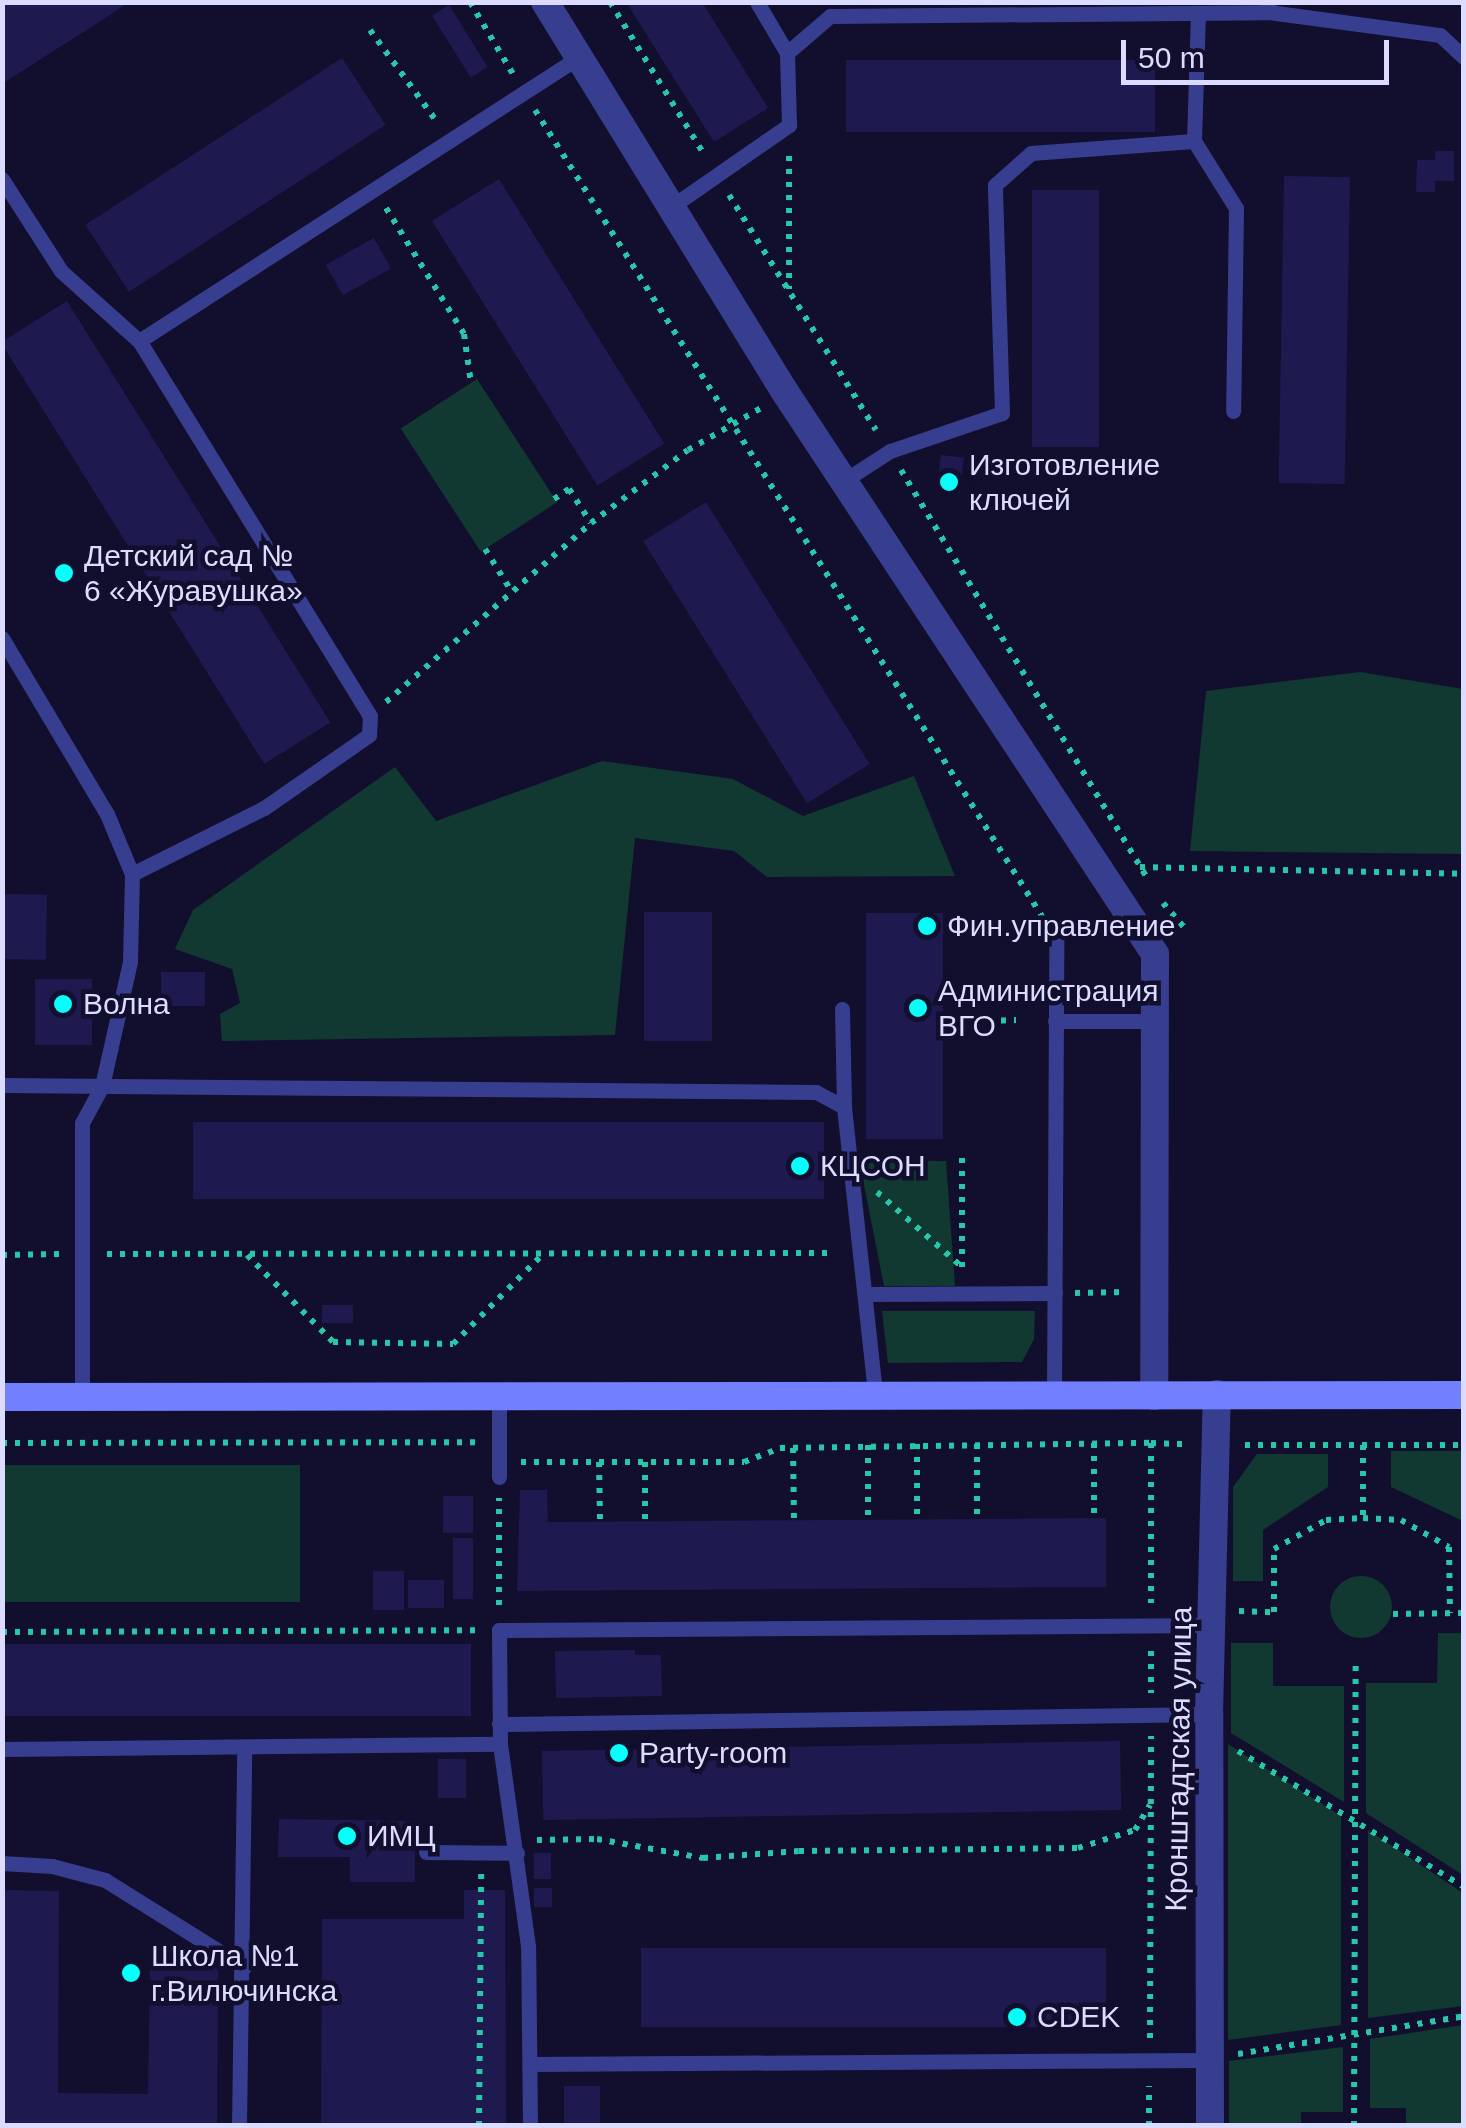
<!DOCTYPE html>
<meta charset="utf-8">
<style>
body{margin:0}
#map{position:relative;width:1466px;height:2128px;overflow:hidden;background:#110f2d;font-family:Helvetica,sans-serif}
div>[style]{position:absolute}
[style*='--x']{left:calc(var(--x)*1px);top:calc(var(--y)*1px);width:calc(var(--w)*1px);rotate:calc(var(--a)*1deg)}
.green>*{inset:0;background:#123832;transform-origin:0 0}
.round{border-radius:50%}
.building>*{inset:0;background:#1e1a4f;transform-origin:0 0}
.path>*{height:6px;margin-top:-3px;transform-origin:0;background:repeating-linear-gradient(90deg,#27c7aa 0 5px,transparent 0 13px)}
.service>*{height:15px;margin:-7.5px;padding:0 7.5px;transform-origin:7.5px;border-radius:7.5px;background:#373e8f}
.minor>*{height:28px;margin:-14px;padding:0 14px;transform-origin:14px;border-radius:14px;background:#373e8f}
.secondary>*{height:28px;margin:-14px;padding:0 14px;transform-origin:14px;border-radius:14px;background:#7280ff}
.dots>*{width:28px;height:28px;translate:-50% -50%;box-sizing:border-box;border:5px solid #110f2d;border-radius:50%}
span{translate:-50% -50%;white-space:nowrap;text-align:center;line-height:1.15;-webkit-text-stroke:9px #110f2d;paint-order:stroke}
.poi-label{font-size:30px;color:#dbdcff}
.left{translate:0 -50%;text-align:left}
.street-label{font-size:30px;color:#dbdcff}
.frame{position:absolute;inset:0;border:5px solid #dbdcff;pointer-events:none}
.scale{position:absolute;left:1121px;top:40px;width:268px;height:45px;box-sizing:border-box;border:5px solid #dbdcff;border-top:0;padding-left:12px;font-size:30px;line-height:35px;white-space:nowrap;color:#dbdcff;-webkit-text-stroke:8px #110f2d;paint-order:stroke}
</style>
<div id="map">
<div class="green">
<i style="left:477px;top:379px;width:147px;height:91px;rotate:57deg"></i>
<i style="clip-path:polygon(1360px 672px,1463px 689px,1463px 854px,1190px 851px,1206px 691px)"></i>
<i style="clip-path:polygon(602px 761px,733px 779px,803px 816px,914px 776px,955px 876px,767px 877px,734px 851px,635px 838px,615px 1035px,222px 1041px,220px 1014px,240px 1003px,232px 969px,175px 949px,193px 910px,395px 767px,436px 821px)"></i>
<i style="clip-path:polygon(859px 1160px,946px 1161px,955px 1286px,884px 1286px)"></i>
<i style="clip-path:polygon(882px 1311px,1035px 1311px,1034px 1339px,1022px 1362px,888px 1363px)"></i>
<i style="clip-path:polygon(1391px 1451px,1463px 1451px,1463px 1521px,1391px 1487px)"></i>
<i style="clip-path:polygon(1257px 1454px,1328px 1454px,1328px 1487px,1263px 1530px,1263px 1581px,1233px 1581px,1233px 1487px)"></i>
<i style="left:300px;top:1465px;width:137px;height:297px;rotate:90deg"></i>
<i class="round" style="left:1330px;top:1576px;width:62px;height:62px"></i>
<i style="clip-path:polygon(1438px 1633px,1463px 1633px,1463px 1875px,1366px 1813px,1366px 1683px,1437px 1683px)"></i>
<i style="clip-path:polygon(1231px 1643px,1273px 1643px,1273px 1686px,1344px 1686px,1344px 1802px,1231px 1733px)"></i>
<i style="clip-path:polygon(1228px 1744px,1341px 1816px,1341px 2025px,1228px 2040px)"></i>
<i style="clip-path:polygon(1368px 1830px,1463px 1893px,1463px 2006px,1368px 2018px)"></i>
<i style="clip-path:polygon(1463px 2025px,1463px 2125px,1406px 2125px,1406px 2108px,1370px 2108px,1370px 2039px)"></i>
<i style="clip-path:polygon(1343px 2047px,1343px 2112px,1301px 2112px,1301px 2125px,1229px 2125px,1229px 2061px)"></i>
</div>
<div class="building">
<i style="clip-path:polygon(2px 2px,130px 2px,2px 84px)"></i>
<i style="clip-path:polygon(626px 2px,702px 2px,768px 108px,714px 142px)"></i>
<i style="left:449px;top:5px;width:73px;height:20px;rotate:58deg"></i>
<i style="left:342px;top:58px;width:80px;height:306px;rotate:57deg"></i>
<i style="left:1155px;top:60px;width:72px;height:309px;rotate:90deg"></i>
<i style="clip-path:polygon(1435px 151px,1454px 151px,1454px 181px,1435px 181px,1435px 192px,1416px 192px,1417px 160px,1435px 160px)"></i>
<i style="left:1284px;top:176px;width:66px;height:307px;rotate:1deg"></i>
<i style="left:499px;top:179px;width:312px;height:79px;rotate:58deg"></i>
<i style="left:1032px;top:190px;width:67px;height:257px"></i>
<i style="left:374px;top:238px;width:35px;height:55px;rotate:61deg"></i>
<i style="left:67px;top:301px;width:497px;height:78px;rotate:58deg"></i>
<i style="left:941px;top:455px;width:23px;height:36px;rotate:7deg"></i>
<i style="left:706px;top:502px;width:309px;height:74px;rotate:58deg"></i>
<i style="left:2px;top:894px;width:45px;height:65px;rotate:1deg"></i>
<i style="left:644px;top:912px;width:68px;height:129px"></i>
<i style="left:866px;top:913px;width:77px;height:226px"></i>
<i style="left:161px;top:972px;width:44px;height:34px"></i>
<i style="left:35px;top:979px;width:57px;height:66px"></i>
<i style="left:193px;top:1122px;width:631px;height:77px"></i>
<i style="left:322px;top:1305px;width:31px;height:18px"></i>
<i style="clip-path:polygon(520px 1490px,547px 1490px,548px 1522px,1106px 1518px,1106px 1587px,517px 1591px)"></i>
<i style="left:443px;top:1496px;width:30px;height:37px"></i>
<i style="left:453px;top:1538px;width:20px;height:61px"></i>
<i style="left:373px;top:1571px;width:31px;height:39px"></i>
<i style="left:408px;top:1580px;width:36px;height:28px"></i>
<i style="left:2px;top:1644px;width:469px;height:72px"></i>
<i style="clip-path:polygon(635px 1650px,635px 1655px,661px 1655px,662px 1696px,556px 1698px,555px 1651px)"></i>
<i style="left:1120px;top:1741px;width:69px;height:578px;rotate:89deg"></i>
<i style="left:438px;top:1759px;width:28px;height:39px"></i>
<i style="clip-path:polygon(279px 1819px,415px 1821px,415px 1882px,350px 1882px,350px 1857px,278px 1857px)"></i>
<i style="left:534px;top:1853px;width:17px;height:26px"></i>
<i style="left:534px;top:1888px;width:18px;height:19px"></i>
<i style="clip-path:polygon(2px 1890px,59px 1891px,58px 2093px,148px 2094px,150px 1963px,218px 1964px,217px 2126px,2px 2126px)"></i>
<i style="clip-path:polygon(464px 1890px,505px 1890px,506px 2126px,321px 2126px,322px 1919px,464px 1919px)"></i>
<i style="left:1106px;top:1948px;width:79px;height:465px;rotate:90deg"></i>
<i style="left:564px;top:2086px;width:36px;height:40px"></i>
</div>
<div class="path">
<i style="--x:470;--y:2;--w:84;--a:59.2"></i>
<i style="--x:610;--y:2;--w:179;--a:58.3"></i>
<i style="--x:370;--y:30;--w:114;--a:53.9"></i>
<i style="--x:535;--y:110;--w:958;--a:57.84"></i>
<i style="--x:789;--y:156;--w:133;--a:90"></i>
<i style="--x:729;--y:195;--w:277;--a:58"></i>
<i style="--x:386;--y:208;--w:148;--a:58.2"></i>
<i style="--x:464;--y:334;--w:49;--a:81.9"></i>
<i style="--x:901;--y:470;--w:478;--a:58.9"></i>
<i style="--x:554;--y:499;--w:18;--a:-34"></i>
<i style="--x:569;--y:489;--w:40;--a:57.1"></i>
<i style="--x:485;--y:549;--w:51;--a:57.9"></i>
<i style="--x:386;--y:702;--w:272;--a:-41.1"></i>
<i style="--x:591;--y:523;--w:121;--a:-37"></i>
<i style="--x:688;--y:450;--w:84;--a:-29.9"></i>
<i style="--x:1140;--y:867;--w:324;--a:1.2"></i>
<i style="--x:1163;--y:903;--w:35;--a:49"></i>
<i style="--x:947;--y:1021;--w:20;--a:-3"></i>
<i style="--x:988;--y:1021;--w:28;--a:-2"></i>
<i style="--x:962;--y:1158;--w:110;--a:90"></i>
<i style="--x:877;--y:1192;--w:113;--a:41.4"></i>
<i style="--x:107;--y:1254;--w:727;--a:-0.08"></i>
<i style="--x:2;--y:1255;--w:57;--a:-1"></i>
<i style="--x:247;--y:1255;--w:122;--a:45.3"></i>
<i style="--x:333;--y:1342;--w:120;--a:1"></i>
<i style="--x:453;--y:1344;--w:129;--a:-45"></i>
<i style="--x:1075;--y:1293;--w:52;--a:-1.1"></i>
<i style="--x:2;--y:1443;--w:474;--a:-0.1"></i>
<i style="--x:1094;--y:1443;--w:75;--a:90"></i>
<i style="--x:1151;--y:1443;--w:36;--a:2"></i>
<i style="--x:917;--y:1444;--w:76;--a:90"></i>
<i style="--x:977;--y:1444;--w:75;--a:90"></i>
<i style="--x:868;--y:1445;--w:75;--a:90"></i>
<i style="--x:1245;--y:1445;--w:219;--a:0"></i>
<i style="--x:1363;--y:1445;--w:73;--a:90"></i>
<i style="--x:1363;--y:1518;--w:38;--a:3"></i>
<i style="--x:1401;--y:1520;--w:55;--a:29.4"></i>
<i style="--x:1449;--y:1547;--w:66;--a:89.1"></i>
<i style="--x:793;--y:1448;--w:73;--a:89.2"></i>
<i style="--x:521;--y:1462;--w:223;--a:0"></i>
<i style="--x:744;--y:1462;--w:39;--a:-21"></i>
<i style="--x:780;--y:1448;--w:371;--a:-0.8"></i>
<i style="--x:1151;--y:1443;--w:160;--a:90"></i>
<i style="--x:599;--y:1462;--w:60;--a:89"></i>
<i style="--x:645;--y:1462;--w:60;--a:90"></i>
<i style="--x:499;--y:1605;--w:107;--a:-90"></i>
<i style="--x:1239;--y:1611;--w:35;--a:2"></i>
<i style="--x:1274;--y:1612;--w:63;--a:-90"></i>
<i style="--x:1274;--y:1549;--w:60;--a:-29.1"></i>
<i style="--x:1326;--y:1520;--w:37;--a:-3"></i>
<i style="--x:1393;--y:1614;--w:71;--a:-0.8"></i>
<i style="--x:2;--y:1632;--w:474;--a:-0.2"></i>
<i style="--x:1151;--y:1651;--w:42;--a:90"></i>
<i style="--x:1238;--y:1751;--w:264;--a:31"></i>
<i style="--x:537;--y:1840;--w:60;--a:-1"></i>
<i style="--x:597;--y:1839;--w:108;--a:10.2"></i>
<i style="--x:703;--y:1858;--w:96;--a:-4.2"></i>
<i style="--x:799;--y:1851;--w:279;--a:-0.6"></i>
<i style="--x:1078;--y:1848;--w:60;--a:-17.5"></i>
<i style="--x:1135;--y:1830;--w:29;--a:-59"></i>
<i style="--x:1150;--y:2038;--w:302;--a:-89.8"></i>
<i style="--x:1238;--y:2054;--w:229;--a:-9.5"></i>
<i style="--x:479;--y:2126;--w:252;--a:-89.5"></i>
<i style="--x:1149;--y:2126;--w:40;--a:-90"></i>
<i style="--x:1354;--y:2126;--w:462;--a:-89.8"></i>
</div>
<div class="service">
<i style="--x:1269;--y:12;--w:173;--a:7.7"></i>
<i style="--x:1440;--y:35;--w:33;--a:43"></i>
<i style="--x:1198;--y:13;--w:128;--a:91.8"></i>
<i style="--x:1194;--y:141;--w:79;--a:57.9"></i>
<i style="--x:1236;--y:208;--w:203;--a:90.8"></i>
<i style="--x:787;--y:53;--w:57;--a:-40.7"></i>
<i style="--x:830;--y:16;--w:439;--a:-0.5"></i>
<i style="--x:1269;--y:12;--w:10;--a:-96"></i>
<i style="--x:2;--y:179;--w:109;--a:57.3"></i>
<i style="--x:61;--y:271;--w:105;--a:41.9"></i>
<i style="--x:671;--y:207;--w:144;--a:-34.8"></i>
<i style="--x:789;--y:125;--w:72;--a:-91.6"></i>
<i style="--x:787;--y:53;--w:59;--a:-120.5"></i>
<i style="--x:842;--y:482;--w:57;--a:-32.9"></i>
<i style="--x:890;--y:451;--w:118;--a:-18.7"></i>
<i style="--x:1002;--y:413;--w:228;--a:-91.8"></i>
<i style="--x:995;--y:185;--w:48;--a:-41.6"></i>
<i style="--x:1031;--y:153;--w:163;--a:-4.2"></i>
<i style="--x:2;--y:638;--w:205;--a:59.2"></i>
<i style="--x:107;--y:814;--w:65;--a:67.4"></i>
<i style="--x:842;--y:1009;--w:98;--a:88.8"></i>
<i style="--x:1055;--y:1021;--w:100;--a:0"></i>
<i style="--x:2;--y:1085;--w:814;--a:0.49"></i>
<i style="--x:816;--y:1092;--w:32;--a:28"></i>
<i style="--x:844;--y:1107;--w:288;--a:83.8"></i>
<i style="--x:867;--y:1294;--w:188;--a:-0.3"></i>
<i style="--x:499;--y:1395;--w:82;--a:90"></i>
<i style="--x:1054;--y:1395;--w:457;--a:-89.7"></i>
<i style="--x:82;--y:1397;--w:274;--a:-90"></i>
<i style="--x:82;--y:1123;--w:42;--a:-61.6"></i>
<i style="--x:102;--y:1086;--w:127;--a:-77.3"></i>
<i style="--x:130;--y:962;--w:88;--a:-88.7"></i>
<i style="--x:132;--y:874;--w:148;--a:-26.6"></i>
<i style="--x:264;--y:808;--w:128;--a:-34.8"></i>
<i style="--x:369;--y:735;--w:19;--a:-87"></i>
<i style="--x:370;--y:716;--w:440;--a:-121.6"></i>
<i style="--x:139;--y:341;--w:524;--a:-32.84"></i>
<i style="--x:499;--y:1724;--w:710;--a:-0.81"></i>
<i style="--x:2;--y:1749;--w:498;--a:-0.6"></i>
<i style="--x:426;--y:1852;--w:91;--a:0.6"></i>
<i style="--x:2;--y:1863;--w:50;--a:3.4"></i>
<i style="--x:52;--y:1866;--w:55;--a:14.8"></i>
<i style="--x:105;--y:1880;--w:164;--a:32"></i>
<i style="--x:530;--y:2064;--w:680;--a:-0.34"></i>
<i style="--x:239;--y:2126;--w:378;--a:-89.2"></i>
<i style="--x:530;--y:2126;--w:180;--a:-90.6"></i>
<i style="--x:528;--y:1946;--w:204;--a:-97.9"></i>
<i style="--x:500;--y:1744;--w:114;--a:-90.5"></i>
<i style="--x:499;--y:1630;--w:714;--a:-0.4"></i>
</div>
<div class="minor">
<i style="--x:545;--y:2;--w:458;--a:58.4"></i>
<i style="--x:785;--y:392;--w:673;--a:56.64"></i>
<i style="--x:1155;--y:954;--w:442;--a:90.1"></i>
<i style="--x:1210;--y:2126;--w:412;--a:-90.1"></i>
<i style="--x:1209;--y:1714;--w:320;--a:-88.6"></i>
</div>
<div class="secondary">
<i style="--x:2;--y:1397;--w:1462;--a:-0.08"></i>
</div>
<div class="dots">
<i style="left:949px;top:482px;background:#07fffa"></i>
<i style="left:64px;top:573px;background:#07fffa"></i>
<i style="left:927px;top:926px;background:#07fffa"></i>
<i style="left:63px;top:1004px;background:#07fffa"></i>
<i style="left:918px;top:1008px;background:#07fffa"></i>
<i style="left:800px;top:1166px;background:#07fffa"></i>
<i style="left:619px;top:1753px;background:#07fffa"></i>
<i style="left:347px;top:1836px;background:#07fffa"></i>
<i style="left:131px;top:1973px;background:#07fffa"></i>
<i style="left:1017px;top:2017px;background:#07fffa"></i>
</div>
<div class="poi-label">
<span class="left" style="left:969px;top:482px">Изготовление<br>ключей</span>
<span class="left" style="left:84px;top:573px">Детский сад №<br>6 «Журавушка»</span>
<span class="left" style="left:947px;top:926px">Фин.управление</span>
<span class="left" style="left:938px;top:1008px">Администрация<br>ВГО</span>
<span class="left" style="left:83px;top:1004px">Волна</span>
<span class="left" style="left:820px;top:1166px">КЦСОН</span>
<span class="left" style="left:639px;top:1753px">Party-room</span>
<span class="left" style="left:367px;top:1836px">ИМЦ</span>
<span class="left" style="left:151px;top:1973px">Школа №1<br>г.Вилючинска</span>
<span class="left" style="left:1037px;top:2017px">CDEK</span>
</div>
<div class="street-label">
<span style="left:1179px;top:1759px;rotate:-89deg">Кронштадтская улица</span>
</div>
<div class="frame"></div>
<div class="scale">50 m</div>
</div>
